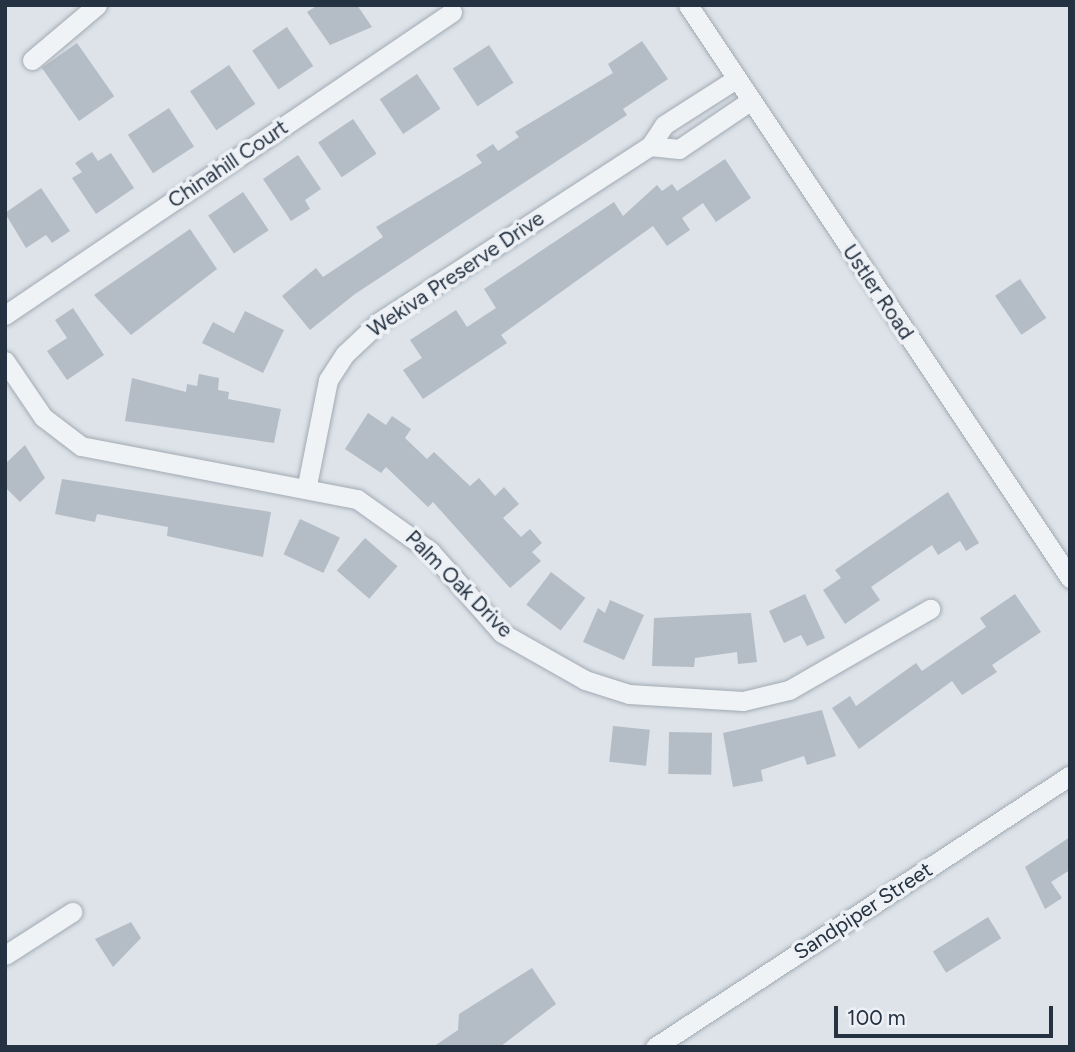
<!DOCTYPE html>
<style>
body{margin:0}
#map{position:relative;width:1075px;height:1052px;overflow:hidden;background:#dde3e9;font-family:Figtree,sans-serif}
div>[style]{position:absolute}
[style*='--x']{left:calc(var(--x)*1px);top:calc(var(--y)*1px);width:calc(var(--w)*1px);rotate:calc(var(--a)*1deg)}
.building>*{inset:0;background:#b4bcc6;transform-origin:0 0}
.roads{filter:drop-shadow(0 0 2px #a2aab3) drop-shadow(0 0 2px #a2aab3)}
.minor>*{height:19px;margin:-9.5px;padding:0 9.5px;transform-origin:9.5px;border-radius:9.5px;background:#f0f3f6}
span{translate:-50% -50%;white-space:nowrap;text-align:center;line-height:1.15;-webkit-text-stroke:7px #edf1f6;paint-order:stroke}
.street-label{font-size:21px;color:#253241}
.frame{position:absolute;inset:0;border:7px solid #253241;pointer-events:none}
.scale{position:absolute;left:834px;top:1006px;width:219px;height:32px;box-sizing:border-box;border:4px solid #253241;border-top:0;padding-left:9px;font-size:21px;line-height:24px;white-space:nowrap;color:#253241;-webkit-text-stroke:5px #edf1f6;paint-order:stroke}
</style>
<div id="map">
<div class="building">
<i style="clip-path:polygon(318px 5px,357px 5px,372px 27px,330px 45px,307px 12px)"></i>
<i style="left:287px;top:27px;width:47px;height:42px;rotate:56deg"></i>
<i style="clip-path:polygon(642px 41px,668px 79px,623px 109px,627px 115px,355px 294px,310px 330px,282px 296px,316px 268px,323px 277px,383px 237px,376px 227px,482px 163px,476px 155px,493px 144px,498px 151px,519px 137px,515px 132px,613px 73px,608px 64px)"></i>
<i style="left:77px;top:43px;width:65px;height:43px;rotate:55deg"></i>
<i style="left:489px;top:45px;width:45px;height:43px;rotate:57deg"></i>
<i style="left:229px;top:65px;width:47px;height:47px;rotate:56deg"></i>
<i style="left:417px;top:74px;width:42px;height:45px;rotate:56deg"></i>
<i style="left:169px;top:108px;width:46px;height:49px;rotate:57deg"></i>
<i style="left:353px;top:119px;width:42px;height:42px;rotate:56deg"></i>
<i style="clip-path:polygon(92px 152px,98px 161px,111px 153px,134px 188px,96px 214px,72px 178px,82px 172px,75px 163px)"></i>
<i style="clip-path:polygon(298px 155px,321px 189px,305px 200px,310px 209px,291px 221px,263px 179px)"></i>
<i style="clip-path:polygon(725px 159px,751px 198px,716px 222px,703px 203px,682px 218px,690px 230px,667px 246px,653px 226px,501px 335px,507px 343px,423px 399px,403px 370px,422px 358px,410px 340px,456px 310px,467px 327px,496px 308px,484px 289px,614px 202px,623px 216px,657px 185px,662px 191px,672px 184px,677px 191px)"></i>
<i style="clip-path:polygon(41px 188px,70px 231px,52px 243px,46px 235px,26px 248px,5px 213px)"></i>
<i style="left:243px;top:192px;width:46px;height:42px;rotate:56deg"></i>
<i style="clip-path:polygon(190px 229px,217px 269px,131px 335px,94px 295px)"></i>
<i style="left:1020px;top:279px;width:47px;height:30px;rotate:56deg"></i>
<i style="clip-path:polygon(73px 308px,104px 355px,67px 380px,47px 351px,67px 338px,55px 320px)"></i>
<i style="clip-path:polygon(245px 311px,284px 330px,263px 373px,202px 343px,213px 322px,234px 333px)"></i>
<i style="clip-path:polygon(199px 374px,219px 378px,218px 390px,229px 392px,228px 399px,281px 409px,274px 443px,125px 421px,132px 378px,186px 392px,187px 384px,197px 386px)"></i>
<i style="clip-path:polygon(368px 413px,386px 425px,392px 416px,411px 429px,405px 438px,427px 459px,434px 452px,470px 486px,479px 478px,495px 496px,504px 487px,519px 504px,503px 518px,521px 537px,530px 529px,542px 543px,532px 552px,541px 561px,510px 588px,433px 502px,428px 507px,386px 467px,381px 473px,345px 449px)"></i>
<i style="clip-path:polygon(25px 445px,45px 478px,20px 502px,5px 487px,5px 464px)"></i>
<i style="clip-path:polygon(62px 479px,271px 512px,263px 557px,167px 536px,168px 527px,97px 514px,95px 522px,55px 514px)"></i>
<i style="clip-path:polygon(948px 492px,979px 543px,966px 551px,960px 541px,938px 555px,932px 545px,871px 587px,880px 600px,845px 624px,823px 590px,841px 578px,835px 570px)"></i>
<i style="left:300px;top:519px;width:44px;height:39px;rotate:25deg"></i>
<i style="left:365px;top:538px;width:43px;height:43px;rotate:41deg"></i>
<i style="left:551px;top:572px;width:43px;height:41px;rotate:37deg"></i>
<i style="clip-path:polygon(805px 594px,825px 638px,807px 646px,801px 635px,784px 643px,769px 611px)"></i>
<i style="clip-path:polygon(1015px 594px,1041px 632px,992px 665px,997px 672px,962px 695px,952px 681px,859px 749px,832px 708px,850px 696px,856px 706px,916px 663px,922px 671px,986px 627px,980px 618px)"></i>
<i style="clip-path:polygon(610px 600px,644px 615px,624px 660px,583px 642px,598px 608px,605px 613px)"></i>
<i style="clip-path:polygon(751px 613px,757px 662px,738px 664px,737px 652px,695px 658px,694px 667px,652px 666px,654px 618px)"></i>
<i style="clip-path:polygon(822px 710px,836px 756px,807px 765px,804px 756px,761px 770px,763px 781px,733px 787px,723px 733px)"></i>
<i style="left:613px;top:726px;width:37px;height:36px;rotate:6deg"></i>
<i style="left:669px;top:732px;width:43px;height:42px;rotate:1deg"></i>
<i style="clip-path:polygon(1070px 837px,1070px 870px,1051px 882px,1062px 898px,1045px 909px,1025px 867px)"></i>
<i style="left:988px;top:917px;width:25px;height:65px;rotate:58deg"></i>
<i style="clip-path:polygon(131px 922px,141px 938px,113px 967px,95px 939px)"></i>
<i style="clip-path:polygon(532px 968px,556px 1004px,500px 1047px,433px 1047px,458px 1030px,459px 1014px)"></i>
</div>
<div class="roads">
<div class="minor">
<i style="--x:688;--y:5;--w:689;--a:56.31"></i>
<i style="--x:32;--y:60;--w:85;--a:-40.2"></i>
<i style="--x:650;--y:146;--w:29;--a:6"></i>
<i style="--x:679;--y:149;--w:86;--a:-34.1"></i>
<i style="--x:5;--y:315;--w:540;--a:-34.13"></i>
<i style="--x:5;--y:361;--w:68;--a:55.8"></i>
<i style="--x:43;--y:417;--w:48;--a:37.3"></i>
<i style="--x:81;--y:446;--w:281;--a:10.9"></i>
<i style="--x:357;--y:499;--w:90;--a:35.5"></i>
<i style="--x:430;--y:551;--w:109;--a:48.7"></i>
<i style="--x:502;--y:633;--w:95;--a:29.5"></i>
<i style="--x:585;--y:680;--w:46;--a:17.7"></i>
<i style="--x:629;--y:694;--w:114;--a:3.5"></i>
<i style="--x:743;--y:701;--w:47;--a:-13.4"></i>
<i style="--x:789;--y:690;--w:163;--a:-29.9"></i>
<i style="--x:307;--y:485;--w:107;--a:-78.7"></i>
<i style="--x:328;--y:380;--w:31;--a:-57"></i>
<i style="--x:345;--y:354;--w:47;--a:-43.3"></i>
<i style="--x:379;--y:322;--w:323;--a:-33"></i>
<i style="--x:650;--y:146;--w:25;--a:-56"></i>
<i style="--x:664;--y:125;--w:85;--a:-32.6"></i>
<i style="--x:5;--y:955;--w:80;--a:-32.7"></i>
<i style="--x:655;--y:1047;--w:496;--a:-33.2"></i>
</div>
</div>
<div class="street-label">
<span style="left:228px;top:164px;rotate:-34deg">Chinahill Court</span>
<span style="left:456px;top:274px;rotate:-34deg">Wekiva Preserve Drive</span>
<span style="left:878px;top:292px;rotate:56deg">Ustler Road</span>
<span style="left:459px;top:584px;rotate:45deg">Palm Oak Drive</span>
<span style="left:863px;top:911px;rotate:-33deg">Sandpiper Street</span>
</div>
<div class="frame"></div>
<div class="scale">100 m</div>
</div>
